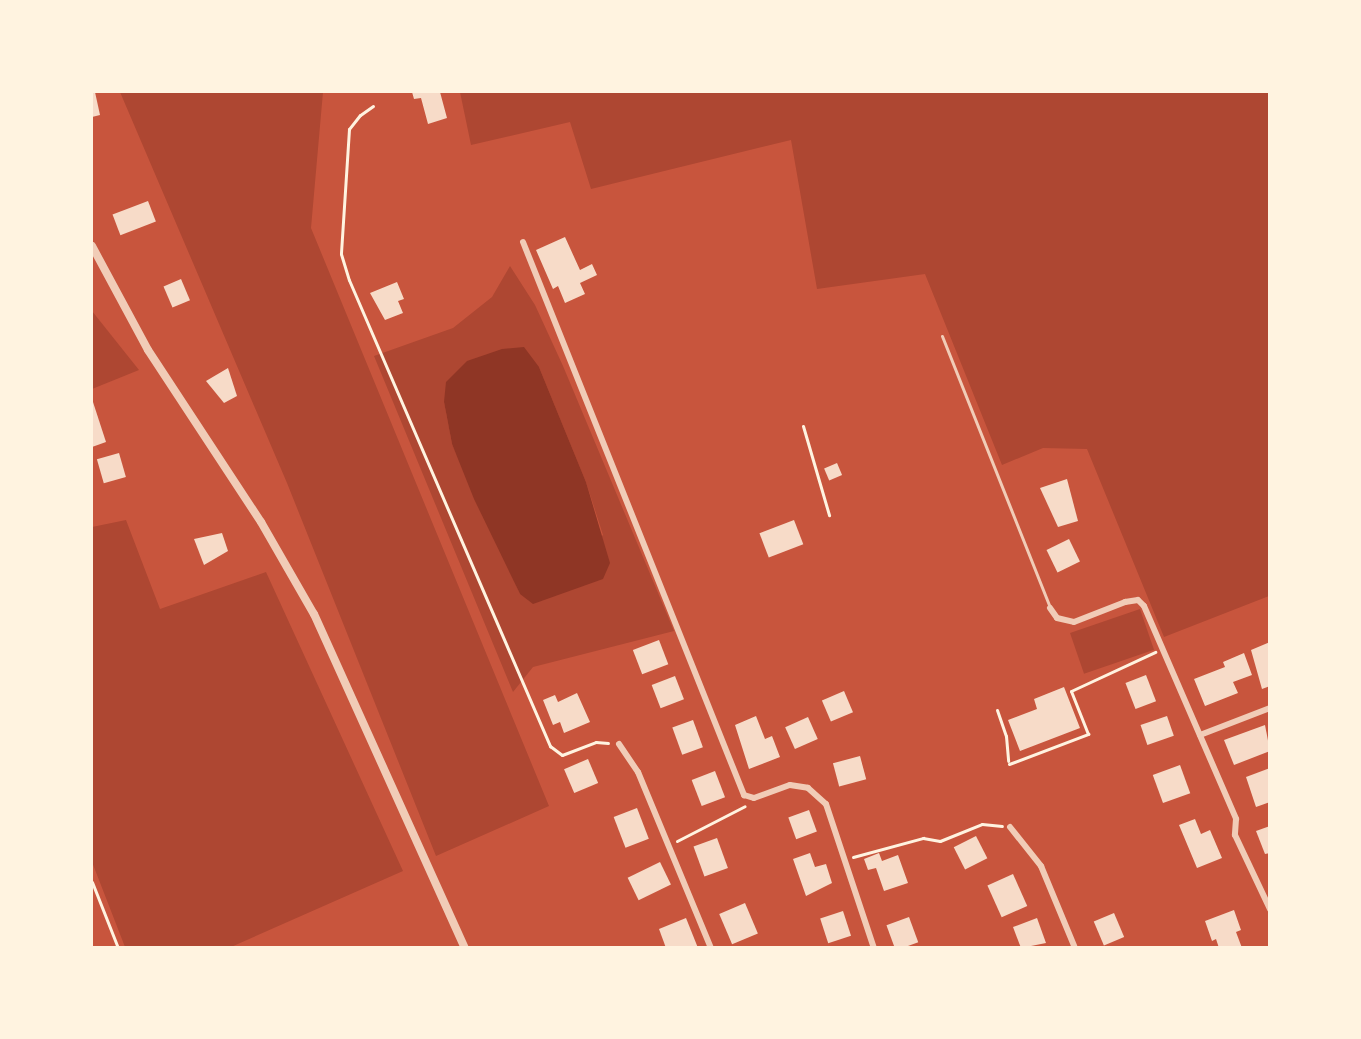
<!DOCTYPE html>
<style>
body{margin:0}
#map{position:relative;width:1361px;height:1039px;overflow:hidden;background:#c8553d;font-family:Raleway,sans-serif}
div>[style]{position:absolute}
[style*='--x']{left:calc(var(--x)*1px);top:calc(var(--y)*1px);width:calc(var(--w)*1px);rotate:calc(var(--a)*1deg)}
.green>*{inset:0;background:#ae4732;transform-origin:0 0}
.water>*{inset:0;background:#8f3625}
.building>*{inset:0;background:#f7dbc8;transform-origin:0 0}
.path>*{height:3px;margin:-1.5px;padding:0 1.5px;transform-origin:1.5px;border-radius:1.5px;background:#fff3e0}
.service>*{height:3px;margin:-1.5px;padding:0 1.5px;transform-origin:1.5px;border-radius:1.5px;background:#f1ccb7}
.minor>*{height:6px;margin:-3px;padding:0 3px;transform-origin:3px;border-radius:3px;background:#f1ccb7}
.tertiary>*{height:8px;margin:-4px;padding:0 4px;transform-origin:4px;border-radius:4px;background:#f1ccb7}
span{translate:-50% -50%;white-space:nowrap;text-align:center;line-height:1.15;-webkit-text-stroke:5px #fff3e0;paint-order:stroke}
.frame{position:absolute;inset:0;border:93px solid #fff3e0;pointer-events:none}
</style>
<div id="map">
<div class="green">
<i style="clip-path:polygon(120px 92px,323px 92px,311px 228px,549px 806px,436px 856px,287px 483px)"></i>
<i style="clip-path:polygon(460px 92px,1269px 92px,1269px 596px,1164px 637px,1087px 449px,1043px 448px,1002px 465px,925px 274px,817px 289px,791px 140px,591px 189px,570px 122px,471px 145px)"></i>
<i style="clip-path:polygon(evenodd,510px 266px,535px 305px,563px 366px,674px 631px,533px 667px,513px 692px,374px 356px,453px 328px,492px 297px,510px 266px,539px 367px,586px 482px,603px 535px,520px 594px,452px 444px,444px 402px,539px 367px)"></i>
<i style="clip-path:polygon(92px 311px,139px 370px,92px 389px)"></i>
<i style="clip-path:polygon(126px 520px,160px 609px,266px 572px,403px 871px,231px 947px,125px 947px,92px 862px,92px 527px)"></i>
<i style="left:1140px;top:609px;width:43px;height:74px;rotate:71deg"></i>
</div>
<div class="water">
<i style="clip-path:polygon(524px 347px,539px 367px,586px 482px,610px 563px,603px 579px,533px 604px,520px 594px,474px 499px,452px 444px,444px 402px,446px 382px,467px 361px,502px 349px)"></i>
</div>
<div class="building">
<i style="clip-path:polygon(92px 92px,95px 92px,100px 115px,92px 117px)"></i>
<i style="clip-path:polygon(412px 92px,440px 92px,447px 118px,428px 124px,421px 98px,414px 99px)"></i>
<i style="left:148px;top:201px;width:22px;height:38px;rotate:69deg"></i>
<i style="clip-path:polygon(565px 237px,580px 270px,592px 264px,597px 275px,580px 283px,585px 294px,565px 303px,558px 286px,553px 289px,536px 250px)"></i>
<i style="left:181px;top:279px;width:23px;height:19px;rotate:67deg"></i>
<i style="clip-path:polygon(397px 282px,404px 299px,398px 301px,403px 313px,385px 320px,370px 293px)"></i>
<i style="clip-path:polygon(228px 368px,237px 396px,224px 403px,206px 381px)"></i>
<i style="clip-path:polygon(92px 399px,106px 442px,92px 447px)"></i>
<i style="left:119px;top:453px;width:25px;height:23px;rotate:74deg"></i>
<i style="left:837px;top:463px;width:13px;height:14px;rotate:67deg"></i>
<i style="clip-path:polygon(1067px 479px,1078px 521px,1058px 527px,1040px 488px)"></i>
<i style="left:794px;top:520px;width:26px;height:37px;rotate:69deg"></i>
<i style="clip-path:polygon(222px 533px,228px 551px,204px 565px,194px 539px)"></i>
<i style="left:1069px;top:539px;width:25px;height:25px;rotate:64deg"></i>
<i style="left:659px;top:640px;width:26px;height:28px;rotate:69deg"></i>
<i style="clip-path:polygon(1270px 642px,1270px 686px,1262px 689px,1251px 650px)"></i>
<i style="clip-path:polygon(1244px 653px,1252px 675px,1233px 682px,1238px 693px,1205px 706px,1194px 679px,1225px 667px,1223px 662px)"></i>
<i style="left:1146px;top:675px;width:28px;height:22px;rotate:69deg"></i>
<i style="left:675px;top:676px;width:25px;height:25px;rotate:69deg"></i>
<i style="clip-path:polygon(1064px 687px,1080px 728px,1020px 751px,1008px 720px,1037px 709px,1034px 699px)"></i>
<i style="left:844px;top:691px;width:23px;height:24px;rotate:67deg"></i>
<i style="clip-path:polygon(577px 693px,590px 722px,564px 733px,560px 722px,553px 725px,543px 700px,555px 695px,558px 702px)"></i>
<i style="clip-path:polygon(756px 716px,765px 739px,772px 736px,780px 757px,749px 769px,735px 725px)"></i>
<i style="left:1167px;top:716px;width:21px;height:28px;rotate:71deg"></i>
<i style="left:808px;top:717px;width:24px;height:25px;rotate:66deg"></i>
<i style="left:693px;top:720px;width:29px;height:22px;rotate:70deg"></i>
<i style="clip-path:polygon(1265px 725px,1270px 751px,1234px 765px,1224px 740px)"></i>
<i style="left:860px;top:756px;width:24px;height:28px;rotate:75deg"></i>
<i style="left:588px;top:759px;width:26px;height:26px;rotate:67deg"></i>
<i style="left:1180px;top:765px;width:30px;height:29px;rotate:70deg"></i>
<i style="clip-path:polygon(1270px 768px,1270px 802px,1256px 807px,1246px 777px)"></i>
<i style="left:715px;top:771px;width:28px;height:25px;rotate:69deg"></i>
<i style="left:637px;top:808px;width:33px;height:25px;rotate:69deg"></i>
<i style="left:809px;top:810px;width:23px;height:22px;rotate:70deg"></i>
<i style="clip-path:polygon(1195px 819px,1201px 834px,1210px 830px,1222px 858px,1197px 868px,1179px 825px)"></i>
<i style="clip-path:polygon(1270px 826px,1270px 853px,1265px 854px,1256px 831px)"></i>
<i style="left:976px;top:836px;width:25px;height:25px;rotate:63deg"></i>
<i style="left:717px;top:838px;width:32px;height:25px;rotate:70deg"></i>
<i style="clip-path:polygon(810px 853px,815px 867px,826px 864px,832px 883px,806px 896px,793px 859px)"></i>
<i style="clip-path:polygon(879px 853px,882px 861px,898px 855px,908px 883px,884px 891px,876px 868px,868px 870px,864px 859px)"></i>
<i style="left:660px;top:862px;width:25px;height:36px;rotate:64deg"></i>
<i style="left:1013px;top:874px;width:35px;height:28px;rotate:66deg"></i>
<i style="left:745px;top:903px;width:33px;height:28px;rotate:67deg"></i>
<i style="clip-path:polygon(1234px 910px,1241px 930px,1236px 932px,1242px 948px,1219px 948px,1216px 939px,1212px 941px,1205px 921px)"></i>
<i style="left:843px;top:911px;width:26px;height:24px;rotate:72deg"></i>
<i style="left:1114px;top:913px;width:26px;height:22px;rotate:67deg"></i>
<i style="left:909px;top:917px;width:27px;height:24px;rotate:70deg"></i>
<i style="clip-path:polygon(686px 918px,698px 948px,666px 948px,659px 929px)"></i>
<i style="clip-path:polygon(1037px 918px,1046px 943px,1021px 948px,1013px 927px)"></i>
</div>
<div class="path">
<i style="--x:373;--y:106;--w:16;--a:145"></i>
<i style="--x:360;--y:115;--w:18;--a:128"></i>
<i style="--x:349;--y:129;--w:125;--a:93.7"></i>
<i style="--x:341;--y:254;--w:27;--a:73"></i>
<i style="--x:349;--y:280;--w:508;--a:66.67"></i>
<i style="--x:550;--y:746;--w:15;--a:37"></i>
<i style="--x:562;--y:755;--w:36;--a:-21"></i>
<i style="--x:596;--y:742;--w:12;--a:5"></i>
<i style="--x:803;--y:426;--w:93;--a:73.7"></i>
<i style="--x:997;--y:710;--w:28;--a:71"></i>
<i style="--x:1006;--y:736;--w:25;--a:85"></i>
<i style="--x:1009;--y:764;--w:85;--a:-20.8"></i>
<i style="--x:1088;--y:734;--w:46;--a:-111.6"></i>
<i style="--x:1071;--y:691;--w:93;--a:-24.9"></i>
<i style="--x:677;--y:841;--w:76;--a:-27.2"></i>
<i style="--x:853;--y:857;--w:73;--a:-15.2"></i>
<i style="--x:923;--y:838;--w:17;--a:10"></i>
<i style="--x:940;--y:841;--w:45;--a:-22"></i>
<i style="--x:982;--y:824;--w:20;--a:6"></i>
<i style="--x:92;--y:882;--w:71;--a:68.5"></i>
</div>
<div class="service">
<i style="--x:942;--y:336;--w:293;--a:68.3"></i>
</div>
<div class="minor">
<i style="--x:523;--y:242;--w:596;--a:68.22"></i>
<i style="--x:744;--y:795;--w:10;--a:17"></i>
<i style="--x:754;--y:798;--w:38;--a:-20"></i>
<i style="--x:790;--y:785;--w:18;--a:9"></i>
<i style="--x:808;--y:788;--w:24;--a:42"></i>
<i style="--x:826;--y:804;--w:152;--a:71.6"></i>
<i style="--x:1050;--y:608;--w:12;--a:55"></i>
<i style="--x:1057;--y:618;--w:17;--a:13"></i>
<i style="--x:1074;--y:622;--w:55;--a:-21.4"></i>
<i style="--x:1125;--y:602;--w:13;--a:-9"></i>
<i style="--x:1138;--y:600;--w:8;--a:45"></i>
<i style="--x:1144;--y:606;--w:232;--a:66.6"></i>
<i style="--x:1236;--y:819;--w:16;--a:94"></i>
<i style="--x:1235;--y:835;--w:82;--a:64.7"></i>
<i style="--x:1200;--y:735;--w:75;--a:-21.1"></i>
<i style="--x:619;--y:744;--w:34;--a:56"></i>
<i style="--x:638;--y:772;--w:191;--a:67.5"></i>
<i style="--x:1010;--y:827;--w:50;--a:51.5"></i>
<i style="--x:1041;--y:866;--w:89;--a:67.5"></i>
</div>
<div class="tertiary">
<i style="--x:92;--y:246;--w:118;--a:61.7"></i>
<i style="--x:148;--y:350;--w:206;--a:56.7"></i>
<i style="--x:261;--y:522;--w:106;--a:60.1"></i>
<i style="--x:314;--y:614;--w:367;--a:65.7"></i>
</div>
<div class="frame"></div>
</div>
